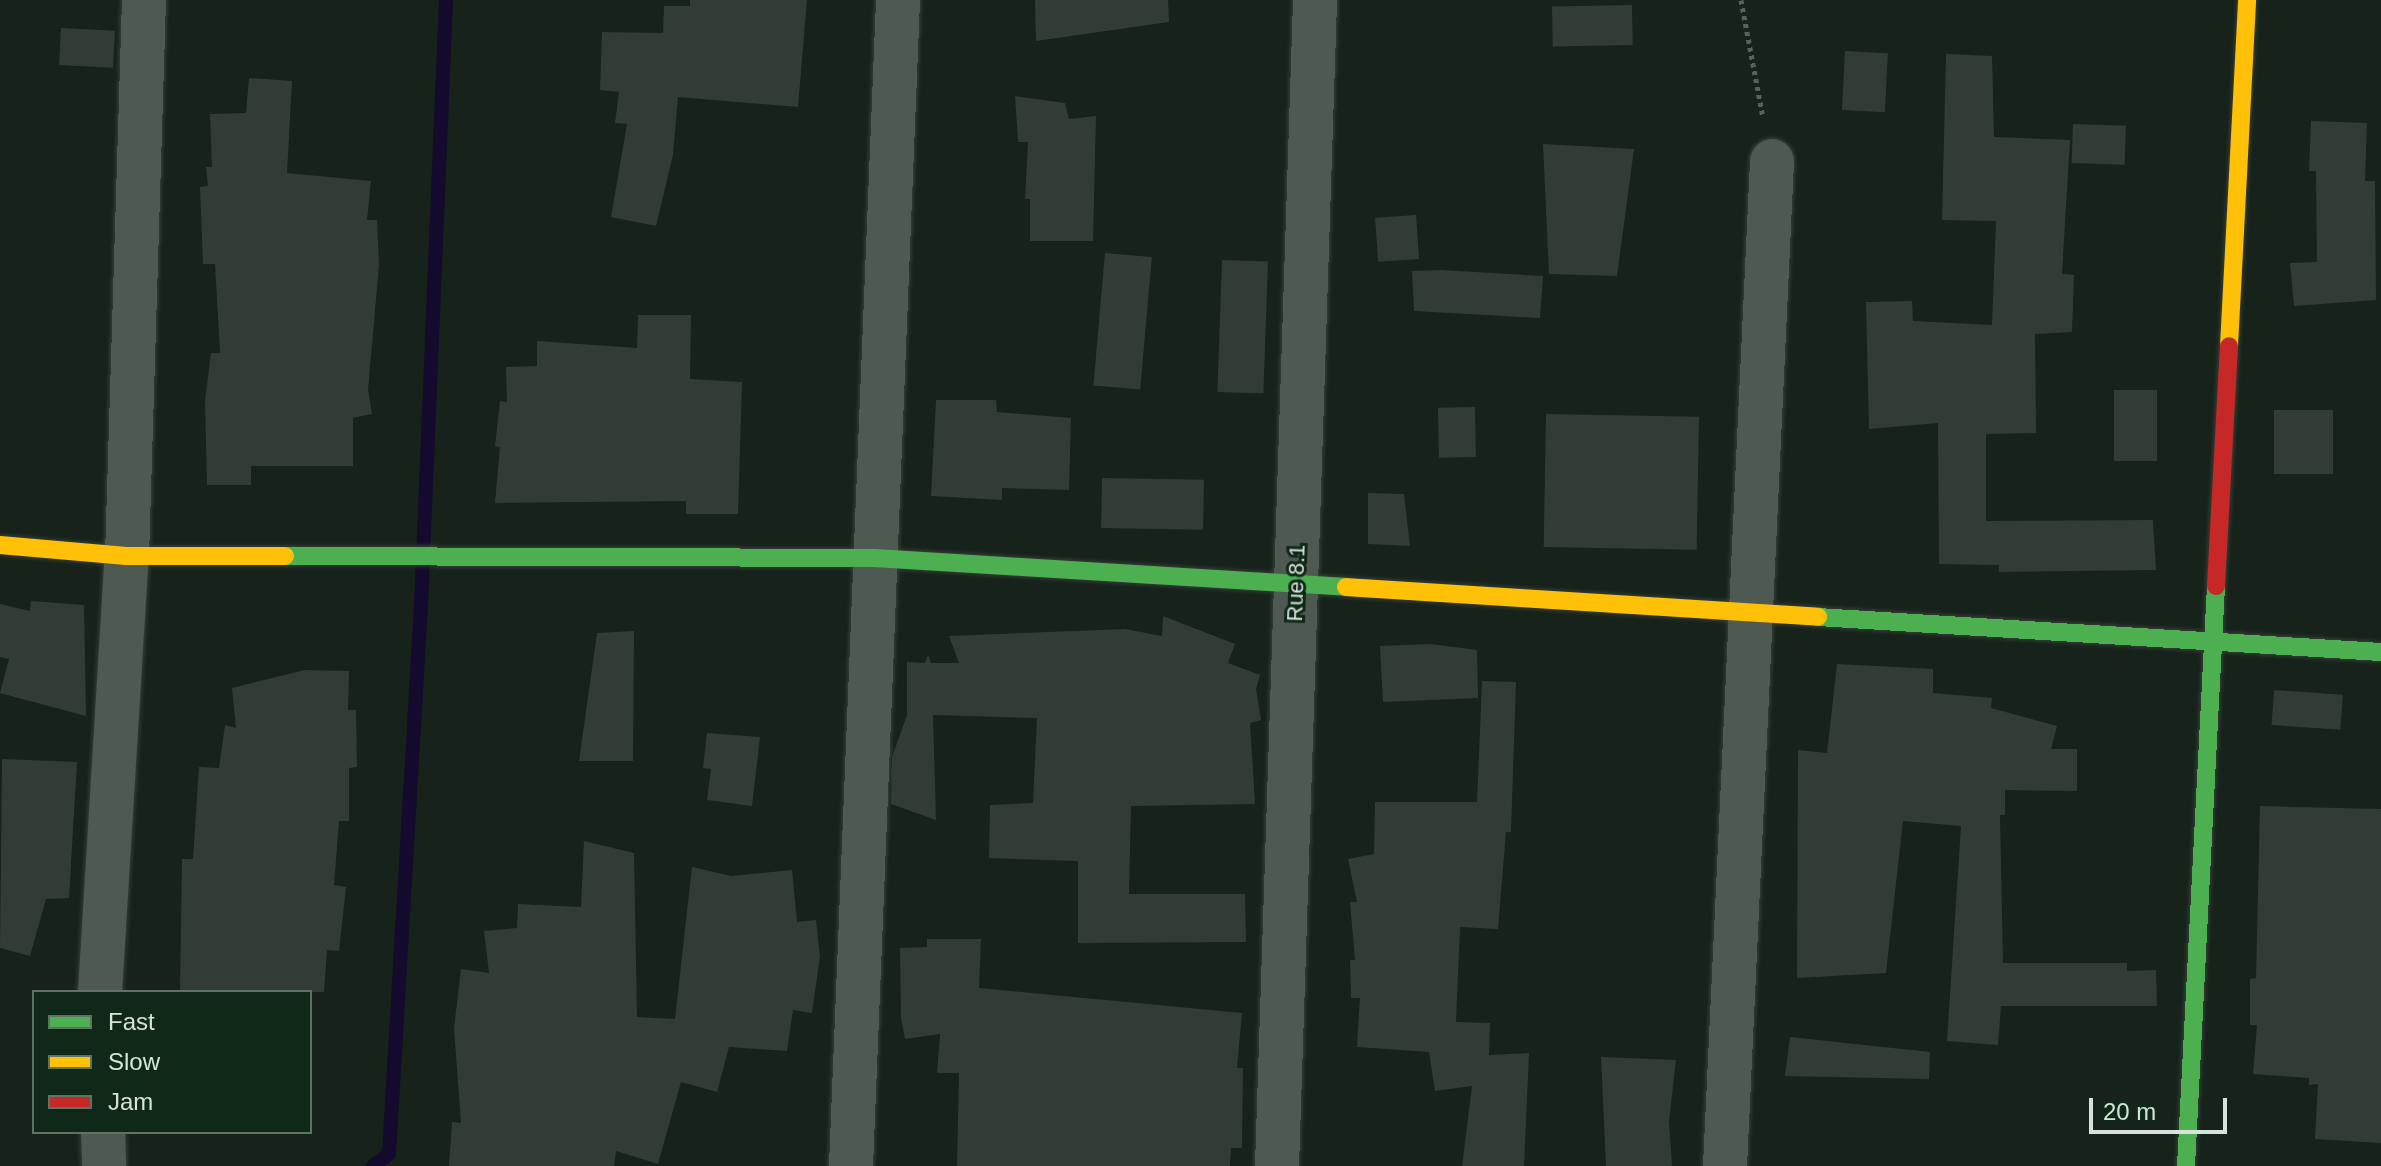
<!DOCTYPE html>
<style>
body{margin:0}
#map{position:relative;width:2381px;height:1166px;overflow:hidden;background:#16221a;font-family:Arial,sans-serif}
div>[style]{position:absolute}
[style*='--x']{left:calc(var(--x)*1px);top:calc(var(--y)*1px);width:calc(var(--w)*1px);rotate:calc(var(--a)*1deg)}
.stream>*{height:14px;margin:-7px;padding:0 7px;transform-origin:7px;border-radius:7px;background:#140a2d}
.building>*{inset:0;background:#323c35;transform-origin:0 0}
.path>*{height:5px;margin-top:-2.5px;transform-origin:0;background:repeating-linear-gradient(90deg,#58615b 0 4px,transparent 0 8px)}
.roads{filter:drop-shadow(0 0 2px #353e38) drop-shadow(0 0 2px #353e38)}
.street>*{height:44px;margin:-22px;padding:0 22px;transform-origin:22px;border-radius:22px;background:#4e5951}
.fast>*{height:18px;margin:-9px;padding:0 9px;transform-origin:9px;border-radius:9px;background:#4caf50}
.slow>*{height:18px;margin:-9px;padding:0 9px;transform-origin:9px;border-radius:9px;background:#ffc107}
.jam>*{height:18px;margin:-9px;padding:0 9px;transform-origin:9px;border-radius:9px;background:#c62828}
span{translate:-50% -50%;white-space:nowrap;text-align:center;line-height:1.15;-webkit-text-stroke:6px #102818;paint-order:stroke}
.street-label{font-size:22px;color:#d5e3d8}
.legend{position:absolute;left:32px;top:990px;width:280px;height:144px;box-sizing:border-box;background:#102818;border:2px solid #5f7365;margin:0;padding:10px 14px;list-style:none;font-size:24px;color:#d5e3d8}
.legend li{display:flex;align-items:center;gap:16px;height:40px}
.legend b{width:40px;border:2px solid #5f7365}
.scale{position:absolute;left:2089px;top:1098px;width:138px;height:36px;box-sizing:border-box;border:4px solid #d5e3d8;border-top:0;padding-left:10px;font-size:24px;line-height:28px;white-space:nowrap;color:#d5e3d8;-webkit-text-stroke:6px #102818;paint-order:stroke}
</style>
<div id="map">
<div class="stream">
<i style="--x:373;--y:1166;--w:20;--a:-37"></i>
<i style="--x:389;--y:1154;--w:549;--a:-86.66"></i>
<i style="--x:421;--y:606;--w:607;--a:-87.64"></i>
</div>
<div class="building">
<i style="clip-path:polygon(690px 0,807px 0,798px 107px,678px 97px,673px 155px,656px 226px,611px 217px,627px 124px,615px 123px,619px 92px,600px 90px,602px 32px,663px 33px,664px 6px,690px 6px)"></i>
<i style="clip-path:polygon(1035px 0,1168px 0,1169px 22px,1036px 41px)"></i>
<i style="left:1632px;top:5px;width:40px;height:80px;rotate:89deg"></i>
<i style="left:61px;top:28px;width:54px;height:37px;rotate:3deg"></i>
<i style="left:1845px;top:51px;width:43px;height:59px;rotate:3deg"></i>
<i style="clip-path:polygon(1946px 54px,1992px 56px,1994px 137px,2070px 140px,2062px 274px,2074px 275px,2072px 332px,2035px 334px,2036px 433px,1986px 434px,1986px 521px,2153px 520px,2156px 570px,1999px 572px,1999px 565px,1939px 564px,1938px 423px,1869px 429px,1866px 302px,1912px 301px,1913px 321px,1992px 325px,1996px 221px,1942px 220px)"></i>
<i style="clip-path:polygon(249px 78px,292px 81px,287px 173px,371px 181px,367px 220px,377px 220px,379px 265px,368px 390px,372px 414px,353px 418px,353px 466px,251px 466px,251px 485px,207px 485px,205px 401px,211px 353px,220px 353px,215px 264px,203px 264px,200px 187px,208px 186px,206px 167px,212px 167px,210px 114px,246px 113px)"></i>
<i style="clip-path:polygon(1015px 96px,1065px 103px,1069px 119px,1096px 116px,1093px 241px,1030px 241px,1030px 199px,1025px 199px,1028px 142px,1018px 142px)"></i>
<i style="clip-path:polygon(2311px 121px,2367px 123px,2365px 181px,2375px 181px,2376px 300px,2294px 306px,2290px 263px,2317px 262px,2316px 171px,2309px 171px)"></i>
<i style="left:2073px;top:124px;width:53px;height:39px;rotate:2deg"></i>
<i style="clip-path:polygon(1543px 144px,1634px 149px,1617px 276px,1549px 274px)"></i>
<i style="left:1416px;top:215px;width:44px;height:41px;rotate:86deg"></i>
<i style="left:1105px;top:253px;width:47px;height:133px;rotate:5deg"></i>
<i style="left:1222px;top:260px;width:46px;height:132px;rotate:2deg"></i>
<i style="clip-path:polygon(1441px 270px,1543px 276px,1540px 318px,1414px 311px,1412px 271px)"></i>
<i style="clip-path:polygon(638px 315px,691px 315px,690px 379px,742px 382px,738px 514px,686px 514px,686px 501px,495px 503px,500px 447px,495px 446px,500px 401px,507px 402px,506px 367px,537px 366px,537px 341px,637px 348px)"></i>
<i style="left:2157px;top:390px;width:71px;height:43px;rotate:90deg"></i>
<i style="clip-path:polygon(936px 400px,996px 400px,997px 412px,1071px 418px,1069px 490px,1002px 488px,1002px 500px,931px 496px)"></i>
<i style="left:1475px;top:407px;width:50px;height:37px;rotate:89deg"></i>
<i style="left:2274px;top:410px;width:59px;height:64px"></i>
<i style="left:1546px;top:414px;width:153px;height:133px;rotate:1deg"></i>
<i style="left:1102px;top:478px;width:102px;height:50px;rotate:1deg"></i>
<i style="clip-path:polygon(1368px 493px,1404px 494px,1410px 546px,1368px 544px)"></i>
<i style="clip-path:polygon(31px 601px,84px 605px,86px 716px,0 693px,9px 659px,0 657px,0 604px,30px 611px)"></i>
<i style="clip-path:polygon(1163px 616px,1235px 644px,1228px 663px,1260px 675px,1256px 689px,1261px 720px,1250px 723px,1255px 804px,1131px 806px,1129px 894px,1245px 894px,1246px 942px,1078px 943px,1078px 861px,989px 858px,990px 805px,1033px 803px,1037px 718px,933px 715px,936px 820px,891px 804px,892px 757px,907px 715px,907px 662px,925px 663px,928px 655px,931px 663px,959px 663px,949px 636px,1125px 629px,1162px 636px)"></i>
<i style="clip-path:polygon(634px 631px,633px 761px,579px 761px,597px 633px)"></i>
<i style="clip-path:polygon(1431px 644px,1477px 650px,1478px 698px,1383px 702px,1380px 646px)"></i>
<i style="clip-path:polygon(1837px 664px,1933px 669px,1933px 693px,1992px 698px,1991px 708px,2057px 726px,2051px 749px,2077px 749px,2077px 791px,2005px 790px,2005px 815px,2000px 815px,2003px 963px,2127px 963px,2127px 971px,2156px 970px,2157px 1006px,2001px 1006px,1998px 1045px,1947px 1041px,1961px 826px,1903px 821px,1886px 973px,1797px 978px,1798px 750px,1827px 753px)"></i>
<i style="clip-path:polygon(305px 670px,349px 671px,348px 710px,356px 710px,357px 767px,349px 768px,349px 821px,339px 821px,334px 885px,346px 887px,339px 951px,327px 950px,324px 992px,180px 992px,182px 859px,193px 859px,199px 767px,219px 768px,225px 725px,236px 728px,232px 688px)"></i>
<i style="clip-path:polygon(1482px 681px,1516px 682px,1511px 832px,1506px 832px,1498px 929px,1460px 927px,1456px 1022px,1490px 1023px,1489px 1055px,1529px 1053px,1524px 1166px,1462px 1166px,1472px 1086px,1435px 1091px,1429px 1052px,1357px 1047px,1360px 998px,1351px 998px,1350px 960px,1355px 960px,1350px 902px,1357px 902px,1348px 859px,1374px 854px,1375px 802px,1477px 802px)"></i>
<i style="left:2274px;top:690px;width:69px;height:35px;rotate:4deg"></i>
<i style="clip-path:polygon(707px 733px,760px 737px,752px 806px,707px 800px,711px 769px,703px 768px)"></i>
<i style="clip-path:polygon(2px 759px,77px 762px,69px 898px,46px 899px,30px 956px,0 948px)"></i>
<i style="clip-path:polygon(2260px 806px,2381px 809px,2381px 1143px,2315px 1139px,2318px 1084px,2309px 1085px,2309px 1078px,2253px 1074px,2257px 1025px,2250px 1025px,2250px 979px,2256px 978px)"></i>
<i style="clip-path:polygon(584px 841px,634px 853px,637px 1017px,675px 1019px,692px 867px,731px 876px,792px 870px,797px 922px,816px 920px,820px 956px,812px 1013px,793px 1010px,787px 1051px,729px 1047px,717px 1092px,681px 1082px,658px 1164px,616px 1151px,614px 1166px,449px 1166px,452px 1122px,461px 1123px,454px 1028px,461px 969px,489px 973px,484px 931px,517px 928px,518px 904px,581px 907px)"></i>
<i style="clip-path:polygon(927px 939px,981px 939px,979px 988px,1242px 1013px,1237px 1068px,1243px 1068px,1242px 1148px,1231px 1148px,1230px 1166px,957px 1166px,959px 1073px,937px 1073px,940px 1034px,905px 1039px,901px 1018px,900px 948px,927px 947px)"></i>
<i style="clip-path:polygon(1790px 1037px,1930px 1052px,1929px 1079px,1785px 1076px)"></i>
<i style="clip-path:polygon(1601px 1057px,1676px 1060px,1669px 1121px,1672px 1166px,1606px 1166px)"></i>
</div>
<div class="path">
<i style="--x:1741;--y:0;--w:119;--a:79.4"></i>
</div>
<div class="roads">
<div class="street">
<i style="--x:100;--y:992;--w:437;--a:-86.5"></i>
<i style="--x:127;--y:556;--w:556;--a:-88.25"></i>
<i style="--x:103;--y:1132;--w:34;--a:88"></i>
<i style="--x:851;--y:1166;--w:1167;--a:-87.69"></i>
<i style="--x:1277;--y:1166;--w:1167;--a:-88.13"></i>
<i style="--x:1725;--y:1166;--w:1006;--a:-87.32"></i>
</div>
<div class="fast">
<i style="--x:285;--y:556;--w:590;--a:0.19"></i>
<i style="--x:875;--y:558;--w:472;--a:3.5"></i>
<i style="--x:1818;--y:617;--w:564;--a:3.56"></i>
<i style="--x:2186;--y:1166;--w:581;--a:-87.04"></i>
</div>
<div class="slow">
<i style="--x:2229;--y:346;--w:346;--a:-87"></i>
<i style="--x:0;--y:545;--w:127;--a:5"></i>
<i style="--x:127;--y:556;--w:158;--a:0"></i>
<i style="--x:1346;--y:587;--w:473;--a:3.6"></i>
</div>
<div class="jam">
<i style="--x:2216;--y:586;--w:240;--a:-86.9"></i>
</div>
</div>
<div class="street-label">
<span style="left:1296px;top:583px;rotate:-88deg">Rue 8.1</span>
</div>
<ul class="legend">
<li><b style="height:10px;background:#4caf50"></b>Fast</li>
<li><b style="height:10px;background:#ffc107"></b>Slow</li>
<li><b style="height:10px;background:#c62828"></b>Jam</li>
</ul>
<div class="scale">20 m</div>
</div>
